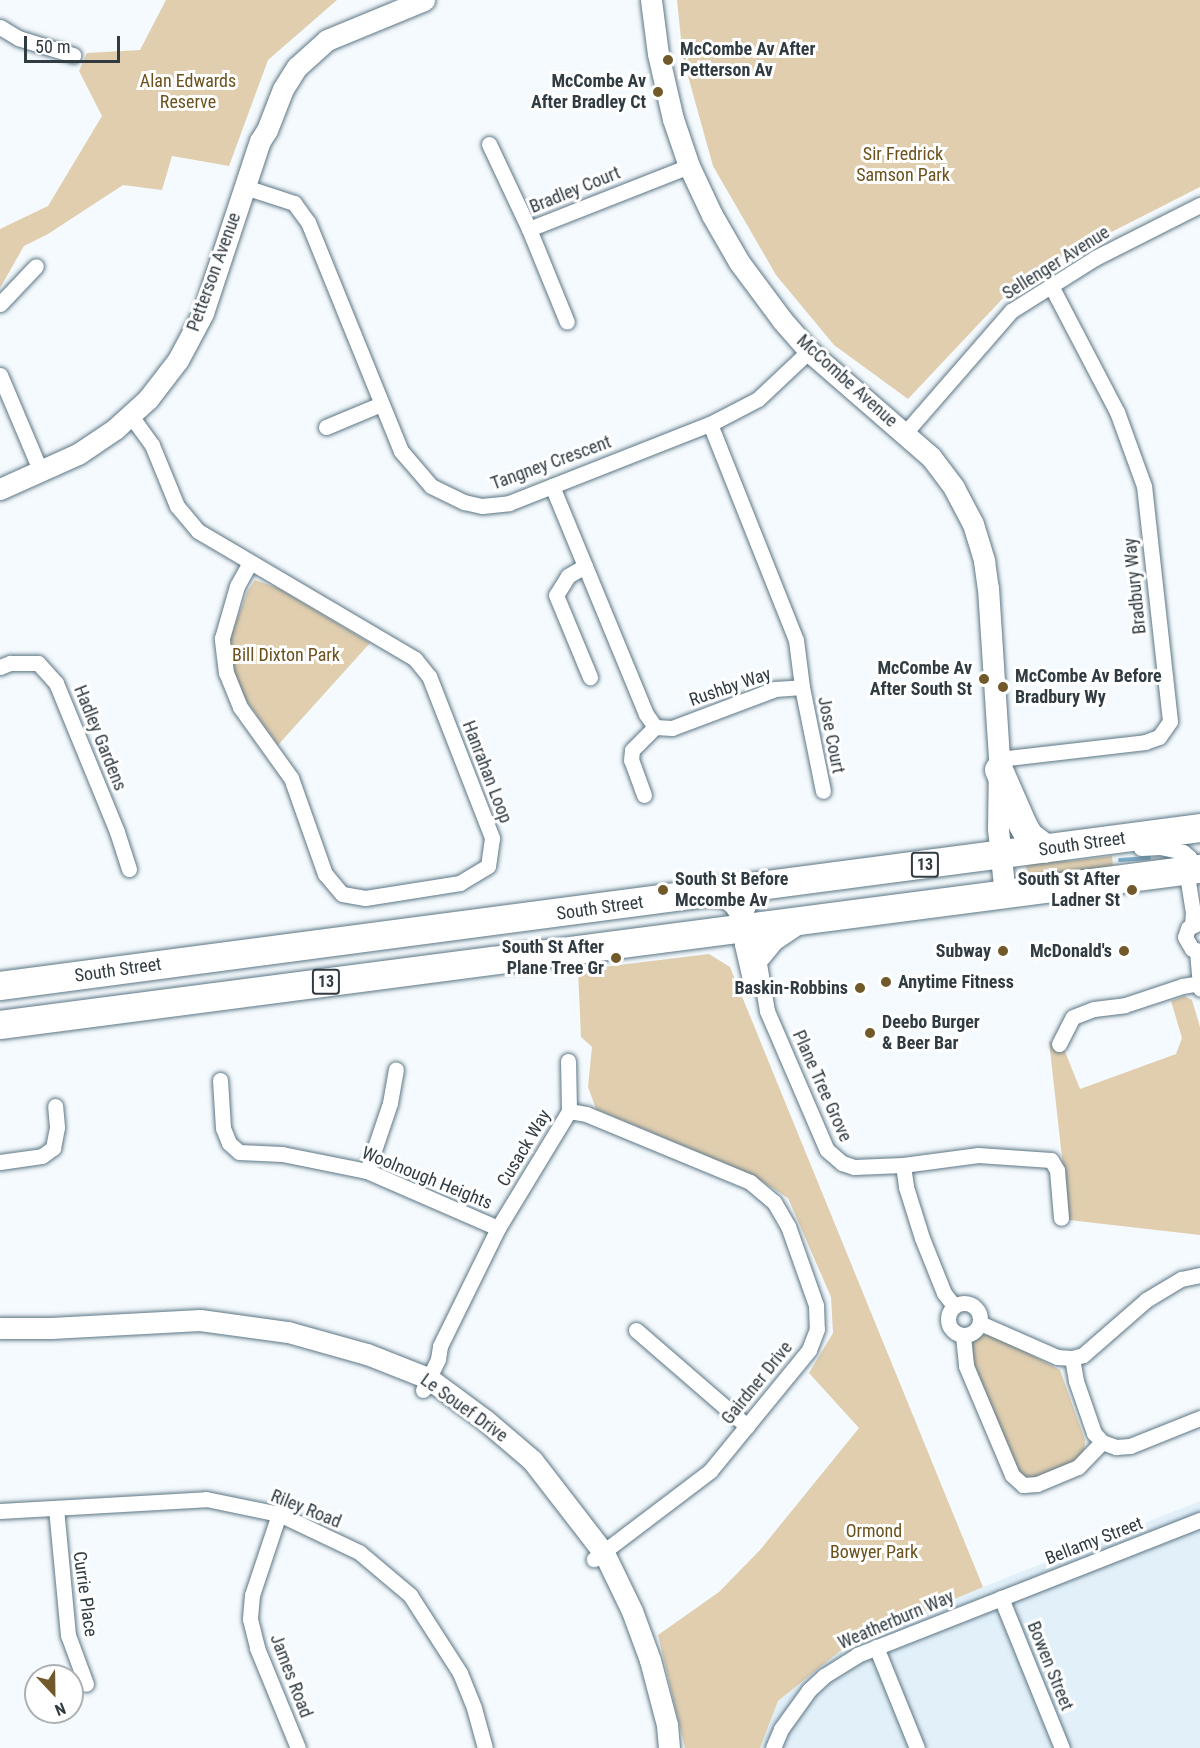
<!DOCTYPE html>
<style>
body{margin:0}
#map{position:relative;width:1200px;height:1748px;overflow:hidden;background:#f4fafd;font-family:"Roboto Condensed",sans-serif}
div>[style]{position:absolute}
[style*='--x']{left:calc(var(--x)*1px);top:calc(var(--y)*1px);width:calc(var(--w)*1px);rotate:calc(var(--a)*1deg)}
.built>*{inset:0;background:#e2f0f9}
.green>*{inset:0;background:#e0ceaf}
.stream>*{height:4px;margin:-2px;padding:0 2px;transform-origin:2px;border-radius:2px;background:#7daeca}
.roads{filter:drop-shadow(0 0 2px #5d7685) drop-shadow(0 0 2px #5d7685)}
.street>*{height:15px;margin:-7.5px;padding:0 7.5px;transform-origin:7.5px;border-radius:7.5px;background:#fff}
.street>.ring{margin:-7.5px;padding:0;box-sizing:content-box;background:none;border:15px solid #fff;border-radius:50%}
.secondary>*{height:21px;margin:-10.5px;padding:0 10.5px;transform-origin:10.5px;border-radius:10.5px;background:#fff}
.highway>*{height:28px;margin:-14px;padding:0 14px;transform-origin:14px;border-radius:14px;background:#fff}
.dots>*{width:16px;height:16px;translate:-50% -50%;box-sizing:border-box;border:3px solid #fff;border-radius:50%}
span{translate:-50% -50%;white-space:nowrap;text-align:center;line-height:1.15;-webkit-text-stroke:6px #fff;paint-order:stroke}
.shield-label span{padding:2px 4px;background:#fff;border:2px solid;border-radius:4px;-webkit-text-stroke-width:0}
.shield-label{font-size:16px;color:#303b42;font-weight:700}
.poi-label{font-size:18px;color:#303b42;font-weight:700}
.left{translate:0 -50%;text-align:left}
.right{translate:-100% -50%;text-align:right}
.park-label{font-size:18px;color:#6b511c}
.street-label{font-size:18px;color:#303b42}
.north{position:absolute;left:24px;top:1664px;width:60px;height:60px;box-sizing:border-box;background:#fff;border:2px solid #acb1b3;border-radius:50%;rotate:158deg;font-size:16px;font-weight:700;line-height:24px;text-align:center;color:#303b42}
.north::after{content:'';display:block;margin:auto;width:21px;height:27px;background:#72592a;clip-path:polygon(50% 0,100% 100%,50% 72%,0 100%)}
.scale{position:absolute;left:24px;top:36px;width:96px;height:27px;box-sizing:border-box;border:3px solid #303b42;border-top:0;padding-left:8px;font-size:18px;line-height:21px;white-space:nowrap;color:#303b42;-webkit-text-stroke:4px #fff;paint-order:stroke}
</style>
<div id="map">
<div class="built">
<i style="clip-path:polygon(1200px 1501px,1200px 1748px,760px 1748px,778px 1701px,850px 1643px,983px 1587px)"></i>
</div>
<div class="green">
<i style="clip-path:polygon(166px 0,337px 0,268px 60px,229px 166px,172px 156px,162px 190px,123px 185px,48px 234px,24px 246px,0 288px,0 229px,48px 206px,102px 116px,79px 71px,87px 53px,140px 50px)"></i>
<i style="clip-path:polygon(677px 0,1200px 0,1200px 187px,1023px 277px,908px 399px,834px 345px,776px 275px,713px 166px,683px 58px)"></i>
<i style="clip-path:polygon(255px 580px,278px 588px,370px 643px,278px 745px,241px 693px,231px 662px,230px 639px,247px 592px)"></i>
<i style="clip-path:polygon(1112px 856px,1113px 867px,1036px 877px,1027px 871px,1026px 866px,1029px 865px,1029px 862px,1070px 861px)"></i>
<i style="clip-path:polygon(709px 954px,730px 967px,983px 1587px,850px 1643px,778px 1701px,760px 1748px,685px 1748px,658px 1635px,719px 1592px,760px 1550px,859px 1428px,809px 1373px,833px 1333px,831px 1297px,788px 1198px,751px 1174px,596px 1109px,588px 1087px,592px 1047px,581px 1037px,578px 970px)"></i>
<i style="clip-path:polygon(1184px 996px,1192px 1000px,1200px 1027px,1200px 1235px,1069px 1220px,1049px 1041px,1064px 1049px,1080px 1089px,1176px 1054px,1182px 1038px,1171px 1001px)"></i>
<i style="clip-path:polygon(980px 1335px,989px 1335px,1012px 1345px,1060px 1370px,1085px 1440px,1084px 1455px,1075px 1463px,1034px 1479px,1023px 1478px,1017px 1472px,969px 1356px,973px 1342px)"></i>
</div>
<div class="stream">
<i style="--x:1120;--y:860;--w:29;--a:-4"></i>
</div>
<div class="roads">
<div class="street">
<i style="--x:0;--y:27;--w:21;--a:31"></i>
<i style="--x:18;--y:38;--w:58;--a:17.2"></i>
<i style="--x:489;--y:144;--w:94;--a:64.8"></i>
<i style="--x:529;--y:229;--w:172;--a:-21.5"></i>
<i style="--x:245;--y:187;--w:52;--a:18.1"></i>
<i style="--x:294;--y:203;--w:24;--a:54"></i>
<i style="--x:308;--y:222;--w:247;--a:67.9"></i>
<i style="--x:401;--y:451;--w:46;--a:49.4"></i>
<i style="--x:431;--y:486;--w:37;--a:26"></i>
<i style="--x:464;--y:502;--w:18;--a:13"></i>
<i style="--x:482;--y:506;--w:27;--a:-6"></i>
<i style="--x:509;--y:503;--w:216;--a:-21.5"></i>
<i style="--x:710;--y:424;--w:54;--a:-27.5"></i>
<i style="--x:758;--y:399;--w:70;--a:-43.3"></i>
<i style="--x:529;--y:229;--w:100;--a:67.8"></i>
<i style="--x:0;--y:304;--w:52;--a:-46.5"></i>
<i style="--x:0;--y:375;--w:105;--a:67.1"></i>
<i style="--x:131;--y:416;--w:36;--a:54"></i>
<i style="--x:152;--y:445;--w:66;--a:67.7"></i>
<i style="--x:177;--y:506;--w:33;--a:50"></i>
<i style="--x:198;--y:531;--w:252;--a:30.5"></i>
<i style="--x:415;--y:659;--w:22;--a:51"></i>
<i style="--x:429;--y:676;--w:174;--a:68.7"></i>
<i style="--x:492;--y:838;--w:28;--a:98"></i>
<i style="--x:488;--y:866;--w:33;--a:149"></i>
<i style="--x:460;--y:883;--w:96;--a:171"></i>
<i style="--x:365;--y:898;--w:23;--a:-170"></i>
<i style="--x:342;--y:894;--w:26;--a:-130"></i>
<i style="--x:325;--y:874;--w:102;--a:-109.5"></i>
<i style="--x:291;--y:778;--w:87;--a:-125.7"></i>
<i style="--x:240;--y:707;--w:37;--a:-112"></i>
<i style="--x:226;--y:673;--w:35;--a:-97"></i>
<i style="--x:222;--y:638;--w:54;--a:-73.9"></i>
<i style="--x:237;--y:586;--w:26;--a:-61"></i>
<i style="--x:710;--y:424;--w:232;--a:68.3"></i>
<i style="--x:796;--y:640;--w:47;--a:82.7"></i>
<i style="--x:802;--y:687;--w:106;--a:78.6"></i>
<i style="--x:326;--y:427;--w:60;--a:-22.7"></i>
<i style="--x:905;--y:433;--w:162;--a:-49"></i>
<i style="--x:1011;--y:311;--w:99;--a:-32.2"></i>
<i style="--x:1095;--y:258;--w:118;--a:-26.8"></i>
<i style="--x:552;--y:486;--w:247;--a:67.6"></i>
<i style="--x:646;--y:714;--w:16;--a:55"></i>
<i style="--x:655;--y:727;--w:17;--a:3"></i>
<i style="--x:672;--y:728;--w:110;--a:-20.7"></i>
<i style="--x:775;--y:689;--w:27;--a:-4"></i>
<i style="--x:585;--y:566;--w:20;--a:150"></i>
<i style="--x:568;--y:576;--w:22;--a:122"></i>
<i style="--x:556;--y:595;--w:89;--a:67.5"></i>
<i style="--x:0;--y:667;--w:11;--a:-22"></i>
<i style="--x:10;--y:663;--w:28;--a:0"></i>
<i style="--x:38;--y:663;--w:27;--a:48"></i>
<i style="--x:56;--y:683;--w:161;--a:67.7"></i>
<i style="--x:117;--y:832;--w:39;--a:72"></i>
<i style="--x:999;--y:759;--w:147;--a:-6.6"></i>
<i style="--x:1145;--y:742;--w:15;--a:-20"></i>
<i style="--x:1159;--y:737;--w:19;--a:-55"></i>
<i style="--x:1170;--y:721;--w:236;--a:-96.3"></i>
<i style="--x:1144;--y:486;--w:79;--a:-110"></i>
<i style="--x:1117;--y:412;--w:142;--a:-117.6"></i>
<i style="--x:644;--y:795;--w:37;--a:-110"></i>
<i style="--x:631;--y:760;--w:10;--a:-84"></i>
<i style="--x:632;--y:750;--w:33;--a:-45"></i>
<i style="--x:1141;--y:848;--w:19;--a:-3"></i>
<i style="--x:1160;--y:847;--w:24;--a:12"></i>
<i style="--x:1183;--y:852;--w:8;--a:40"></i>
<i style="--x:1189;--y:857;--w:18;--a:68"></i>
<i style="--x:711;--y:899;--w:12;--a:5"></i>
<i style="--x:723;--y:900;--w:9;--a:32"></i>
<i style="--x:731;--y:905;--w:42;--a:55.6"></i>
<i style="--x:755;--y:940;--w:72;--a:80.4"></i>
<i style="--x:767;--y:1011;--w:151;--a:66.7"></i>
<i style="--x:827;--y:1150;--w:20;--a:41"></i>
<i style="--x:842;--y:1163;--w:13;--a:18"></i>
<i style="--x:854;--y:1167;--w:49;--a:-2.3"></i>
<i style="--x:903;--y:1165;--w:22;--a:82"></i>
<i style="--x:906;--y:1187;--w:53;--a:72.6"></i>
<i style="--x:922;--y:1238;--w:59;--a:68.2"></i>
<i style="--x:944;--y:1293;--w:16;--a:52"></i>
<i style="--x:1200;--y:922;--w:13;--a:153"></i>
<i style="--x:1188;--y:928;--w:9;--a:108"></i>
<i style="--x:1185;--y:937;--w:14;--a:60"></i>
<i style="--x:1192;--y:949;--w:8;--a:14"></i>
<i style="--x:1192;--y:924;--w:11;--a:-85"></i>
<i style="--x:1193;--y:913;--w:32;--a:-99"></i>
<i style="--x:1188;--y:881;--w:16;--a:-63"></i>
<i style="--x:1197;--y:951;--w:38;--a:85"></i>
<i style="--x:762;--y:989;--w:19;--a:-133"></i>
<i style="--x:749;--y:975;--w:32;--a:-103"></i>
<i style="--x:742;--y:944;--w:16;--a:-75"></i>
<i style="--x:746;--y:929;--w:19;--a:-90"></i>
<i style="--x:746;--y:910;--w:17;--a:-62"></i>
<i style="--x:754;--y:895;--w:12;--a:-35"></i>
<i style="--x:1059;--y:1044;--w:30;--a:-63"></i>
<i style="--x:1073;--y:1017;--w:22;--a:-21"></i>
<i style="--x:1094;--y:1009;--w:31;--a:-7"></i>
<i style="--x:1125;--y:1005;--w:60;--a:-18.4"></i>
<i style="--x:1182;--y:986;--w:18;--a:-9"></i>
<i style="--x:220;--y:1080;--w:48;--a:86.4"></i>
<i style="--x:223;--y:1128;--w:16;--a:68"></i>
<i style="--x:229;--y:1143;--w:13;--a:42"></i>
<i style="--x:239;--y:1152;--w:43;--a:2.7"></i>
<i style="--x:282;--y:1154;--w:87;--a:11.3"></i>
<i style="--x:367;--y:1171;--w:143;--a:23.5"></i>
<i style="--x:569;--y:1111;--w:17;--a:10"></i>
<i style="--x:586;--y:1114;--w:178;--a:22.5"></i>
<i style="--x:750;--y:1182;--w:31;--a:40"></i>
<i style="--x:774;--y:1202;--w:28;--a:60"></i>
<i style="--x:788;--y:1226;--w:84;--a:70.5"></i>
<i style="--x:816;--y:1305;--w:24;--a:88"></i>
<i style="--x:817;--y:1329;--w:22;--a:111"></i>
<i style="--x:809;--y:1350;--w:156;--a:129.3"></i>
<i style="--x:710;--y:1471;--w:146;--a:142.8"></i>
<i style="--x:0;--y:1162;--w:42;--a:-8.1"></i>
<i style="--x:42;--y:1156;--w:14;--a:-36"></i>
<i style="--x:53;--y:1148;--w:21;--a:-79"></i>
<i style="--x:57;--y:1127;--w:21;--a:-95"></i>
<i style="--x:903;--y:1165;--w:76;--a:-7.6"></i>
<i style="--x:978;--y:1155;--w:73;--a:3.9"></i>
<i style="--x:1051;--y:1160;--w:12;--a:59"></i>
<i style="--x:1057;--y:1170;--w:48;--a:85.2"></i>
<i style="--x:367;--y:1171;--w:72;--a:-71.3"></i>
<i style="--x:390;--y:1103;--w:34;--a:-80"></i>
<i class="ring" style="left:948px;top:1303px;width:17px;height:17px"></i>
<i style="--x:980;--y:1323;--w:84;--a:23.8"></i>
<i style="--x:1057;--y:1357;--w:15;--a:4"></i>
<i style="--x:1072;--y:1358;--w:11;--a:-15"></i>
<i style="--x:1083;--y:1355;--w:84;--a:-41.1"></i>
<i style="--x:1146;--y:1300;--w:41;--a:-31"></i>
<i style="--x:1181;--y:1279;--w:19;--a:-12"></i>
<i style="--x:636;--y:1330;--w:147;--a:40.9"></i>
<i style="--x:963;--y:1336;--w:30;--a:84"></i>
<i style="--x:966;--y:1366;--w:118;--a:67.1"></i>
<i style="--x:1012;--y:1475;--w:15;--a:42"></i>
<i style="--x:1023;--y:1485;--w:14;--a:-4"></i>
<i style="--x:1037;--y:1484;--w:44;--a:-22.5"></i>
<i style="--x:1078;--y:1467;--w:35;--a:-46"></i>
<i style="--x:1072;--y:1358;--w:23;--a:80"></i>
<i style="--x:1076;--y:1381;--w:55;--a:70.9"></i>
<i style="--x:1094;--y:1433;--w:12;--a:48"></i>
<i style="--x:1102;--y:1442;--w:15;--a:20"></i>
<i style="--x:1116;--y:1447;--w:14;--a:-4"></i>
<i style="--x:1130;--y:1446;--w:75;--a:-21.8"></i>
<i style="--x:423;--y:1390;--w:34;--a:-64"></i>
<i style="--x:438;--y:1359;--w:13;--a:-81"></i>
<i style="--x:440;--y:1346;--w:131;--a:-63.8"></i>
<i style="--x:498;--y:1228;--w:137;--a:-58.7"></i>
<i style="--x:569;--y:1111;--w:50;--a:-91.1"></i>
<i style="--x:56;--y:1508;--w:128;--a:84.6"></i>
<i style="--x:68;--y:1635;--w:52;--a:69.8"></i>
<i style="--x:0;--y:1511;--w:206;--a:-3.3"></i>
<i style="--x:206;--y:1499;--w:75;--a:11.6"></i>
<i style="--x:279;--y:1514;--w:89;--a:25.4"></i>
<i style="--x:359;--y:1552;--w:67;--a:40.1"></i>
<i style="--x:410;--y:1595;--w:93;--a:57.3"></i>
<i style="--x:460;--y:1673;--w:38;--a:68"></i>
<i style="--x:474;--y:1708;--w:41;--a:74.6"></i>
<i style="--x:279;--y:1514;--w:85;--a:108.4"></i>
<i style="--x:252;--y:1595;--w:24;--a:95"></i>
<i style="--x:250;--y:1619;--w:30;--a:76"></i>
<i style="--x:257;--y:1648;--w:108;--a:67.7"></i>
<i style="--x:1001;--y:1598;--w:162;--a:67.9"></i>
<i style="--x:876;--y:1647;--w:109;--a:67.9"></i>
<i style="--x:773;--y:1748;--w:21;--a:-67"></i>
<i style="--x:781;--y:1729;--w:48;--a:-54.3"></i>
<i style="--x:809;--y:1690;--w:21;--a:-43"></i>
<i style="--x:824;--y:1676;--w:39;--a:-32"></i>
<i style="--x:857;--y:1655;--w:369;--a:-21.5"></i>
</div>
<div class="secondary">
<i style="--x:651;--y:0;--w:54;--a:82.6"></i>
<i style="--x:658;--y:54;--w:67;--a:77"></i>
<i style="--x:673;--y:119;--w:50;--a:71.2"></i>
<i style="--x:689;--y:166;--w:54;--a:64.9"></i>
<i style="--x:712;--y:215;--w:54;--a:60.1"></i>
<i style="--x:739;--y:262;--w:72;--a:53.4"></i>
<i style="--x:782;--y:320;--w:41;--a:48.9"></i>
<i style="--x:809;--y:351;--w:162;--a:41"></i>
<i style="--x:931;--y:457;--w:39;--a:53"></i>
<i style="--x:954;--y:488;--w:41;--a:62.2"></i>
<i style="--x:973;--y:524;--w:39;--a:73"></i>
<i style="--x:984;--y:561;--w:27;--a:82"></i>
<i style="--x:988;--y:588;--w:171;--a:86.3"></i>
<i style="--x:999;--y:759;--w:70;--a:90.8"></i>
<i style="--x:998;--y:829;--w:66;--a:83.9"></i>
<i style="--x:0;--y:489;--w:85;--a:-24.2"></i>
<i style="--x:78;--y:454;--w:45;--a:-34"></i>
<i style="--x:115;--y:429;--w:45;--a:-42.3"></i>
<i style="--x:148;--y:399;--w:49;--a:-52.4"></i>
<i style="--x:178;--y:360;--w:53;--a:-62"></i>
<i style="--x:203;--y:313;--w:181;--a:-71.7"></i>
<i style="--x:260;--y:141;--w:13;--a:-58"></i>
<i style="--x:267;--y:130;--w:44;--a:-68.7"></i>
<i style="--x:283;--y:89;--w:26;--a:-58"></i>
<i style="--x:297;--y:67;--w:40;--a:-42"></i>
<i style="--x:327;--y:40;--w:105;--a:-22.4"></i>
<i style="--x:0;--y:1328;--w:51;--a:0"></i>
<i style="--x:51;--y:1328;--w:149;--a:-3.1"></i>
<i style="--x:200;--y:1320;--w:89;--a:7.8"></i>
<i style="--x:288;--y:1332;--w:82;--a:15.6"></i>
<i style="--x:367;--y:1354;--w:66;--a:21.5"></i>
<i style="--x:428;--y:1378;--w:71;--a:36.4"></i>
<i style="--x:485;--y:1420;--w:62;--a:40.4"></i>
<i style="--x:532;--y:1460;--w:118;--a:52.3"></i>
<i style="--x:604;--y:1553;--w:64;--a:64.2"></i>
<i style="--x:632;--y:1611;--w:52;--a:69.8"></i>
<i style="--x:650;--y:1660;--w:67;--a:75.3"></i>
<i style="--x:667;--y:1725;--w:23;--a:85"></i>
</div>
<div class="highway">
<i style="--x:999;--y:770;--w:60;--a:66.4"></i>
<i style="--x:1023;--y:825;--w:13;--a:61"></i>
<i style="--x:1029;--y:836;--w:21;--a:37"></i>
<i style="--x:758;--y:954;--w:21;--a:-51"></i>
<i style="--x:771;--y:938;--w:27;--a:-34"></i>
<i style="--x:0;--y:986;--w:1210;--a:-7.5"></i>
<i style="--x:0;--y:1025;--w:1210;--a:-7.41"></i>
</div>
</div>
<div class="dots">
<i style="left:668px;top:60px;background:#72592a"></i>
<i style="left:658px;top:92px;background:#72592a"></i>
<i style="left:984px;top:679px;background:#72592a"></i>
<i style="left:1003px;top:687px;background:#72592a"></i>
<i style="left:663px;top:890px;background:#72592a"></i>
<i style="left:1132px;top:890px;background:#72592a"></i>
<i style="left:1003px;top:951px;background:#72592a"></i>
<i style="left:1124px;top:951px;background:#72592a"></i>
<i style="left:616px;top:958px;background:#72592a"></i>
<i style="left:886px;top:982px;background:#72592a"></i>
<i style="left:860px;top:988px;background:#72592a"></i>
<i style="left:870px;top:1033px;background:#72592a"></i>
</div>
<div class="shield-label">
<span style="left:925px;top:865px">13</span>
<span style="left:326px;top:982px">13</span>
</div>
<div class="poi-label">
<span class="left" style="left:680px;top:60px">McCombe Av After<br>Petterson Av</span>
<span class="right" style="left:646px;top:92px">McCombe Av<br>After Bradley Ct</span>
<span class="right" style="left:972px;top:679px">McCombe Av<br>After South St</span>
<span class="left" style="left:1015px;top:687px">McCombe Av Before<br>Bradbury Wy</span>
<span class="left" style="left:675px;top:890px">South St Before<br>Mccombe Av</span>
<span class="right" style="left:1120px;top:890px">South St After<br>Ladner St</span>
<span class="right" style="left:604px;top:958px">South St After<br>Plane Tree Gr</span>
<span class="right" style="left:991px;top:951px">Subway</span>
<span class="right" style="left:1112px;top:951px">McDonald's</span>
<span class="left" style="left:898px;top:982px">Anytime Fitness</span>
<span class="right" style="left:848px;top:988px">Baskin-Robbins</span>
<span class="left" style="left:882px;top:1033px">Deebo Burger<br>&amp; Beer Bar</span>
</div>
<div class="park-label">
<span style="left:188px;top:92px">Alan Edwards<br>Reserve</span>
<span style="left:903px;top:165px">Sir Fredrick<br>Samson Park</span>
<span style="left:286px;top:655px">Bill Dixton Park</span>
<span style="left:874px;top:1542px">Ormond<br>Bowyer Park</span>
</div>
<div class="street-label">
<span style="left:575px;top:190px;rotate:-22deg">Bradley Court</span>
<span style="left:1056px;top:263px;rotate:-32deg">Sellenger Avenue</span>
<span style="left:214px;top:272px;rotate:-70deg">Petterson Avenue</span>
<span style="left:847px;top:381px;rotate:42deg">McCombe Avenue</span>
<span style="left:551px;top:463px;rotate:-20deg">Tangney Crescent</span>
<span style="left:1135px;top:586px;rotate:-96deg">Bradbury Way</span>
<span style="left:730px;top:687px;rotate:-19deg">Rushby Way</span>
<span style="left:831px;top:735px;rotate:79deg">Jose Court</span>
<span style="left:100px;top:738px;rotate:68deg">Hadley Gardens</span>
<span style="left:487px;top:772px;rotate:69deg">Hanrahan Loop</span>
<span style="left:1082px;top:844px;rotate:-8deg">South Street</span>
<span style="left:600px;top:908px;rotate:-8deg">South Street</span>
<span style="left:118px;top:970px;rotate:-8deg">South Street</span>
<span style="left:822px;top:1086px;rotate:66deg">Plane Tree Grove</span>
<span style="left:524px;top:1148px;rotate:-59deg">Cusack Way</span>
<span style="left:427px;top:1178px;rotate:22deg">Woolnough Heights</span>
<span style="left:757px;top:1383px;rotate:-51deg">Gairdner Drive</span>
<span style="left:464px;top:1408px;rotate:36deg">Le Souef Drive</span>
<span style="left:306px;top:1509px;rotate:22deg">Riley Road</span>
<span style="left:1094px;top:1541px;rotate:-21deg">Bellamy Street</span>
<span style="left:85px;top:1594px;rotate:82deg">Currie Place</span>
<span style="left:896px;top:1620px;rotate:-23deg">Weatherburn Way</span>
<span style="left:1050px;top:1666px;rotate:68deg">Bowen Street</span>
<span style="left:291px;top:1676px;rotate:69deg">James Road</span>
</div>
<div class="north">N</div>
<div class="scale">50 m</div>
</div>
